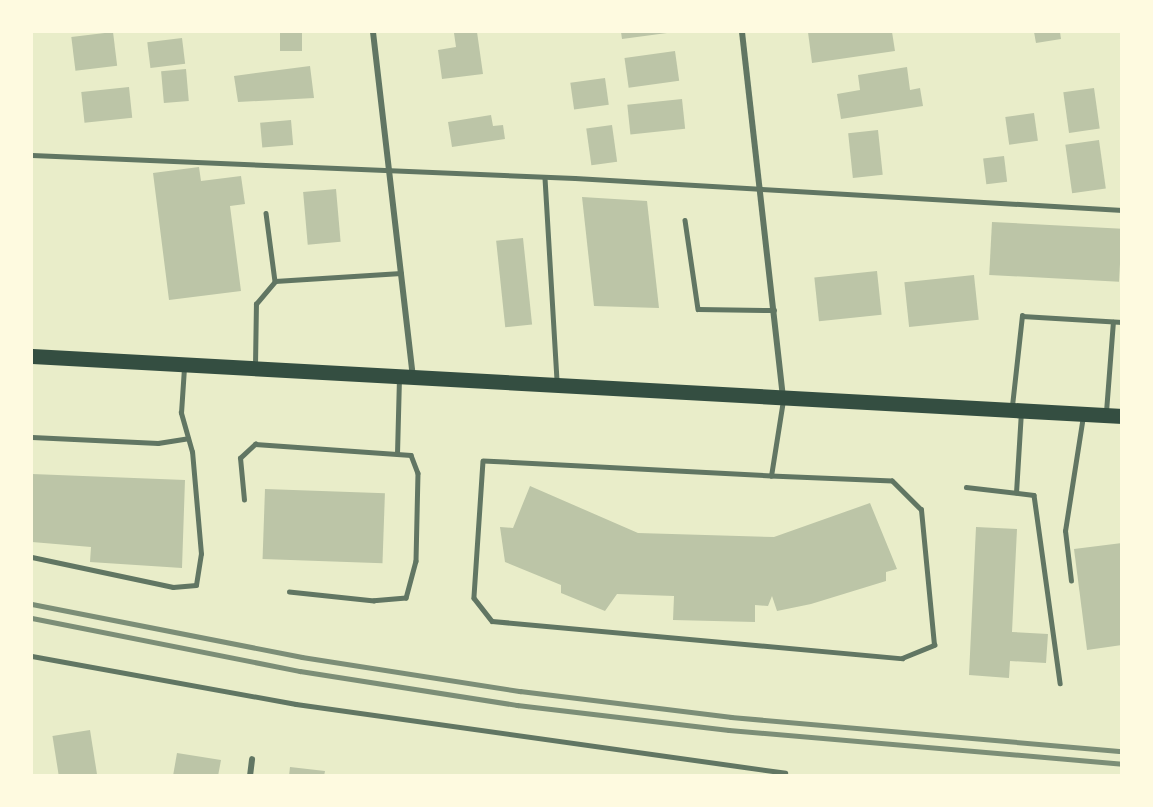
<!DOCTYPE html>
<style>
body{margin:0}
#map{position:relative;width:1153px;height:807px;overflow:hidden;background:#e9edc9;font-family:"PT Sans Narrow",sans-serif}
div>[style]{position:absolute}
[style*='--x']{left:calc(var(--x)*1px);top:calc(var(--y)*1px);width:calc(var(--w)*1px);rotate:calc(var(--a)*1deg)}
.building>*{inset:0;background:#bcc5a7;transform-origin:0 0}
.service>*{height:4.5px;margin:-2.25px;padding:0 2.25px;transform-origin:2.25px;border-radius:2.25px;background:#617663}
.minor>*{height:6px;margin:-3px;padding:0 3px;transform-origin:3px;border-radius:3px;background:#617663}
.primary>*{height:15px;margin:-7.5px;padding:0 7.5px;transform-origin:7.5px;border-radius:7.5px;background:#344e41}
.rail>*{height:4.5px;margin:-2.25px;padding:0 2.25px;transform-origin:2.25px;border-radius:2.25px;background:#7c8e77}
span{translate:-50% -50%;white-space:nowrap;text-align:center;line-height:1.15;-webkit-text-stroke:6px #fefae0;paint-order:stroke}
.frame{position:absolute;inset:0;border:33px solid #fefae0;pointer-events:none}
</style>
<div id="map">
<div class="building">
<i style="left:113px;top:32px;width:34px;height:42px;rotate:83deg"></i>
<i style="left:280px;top:32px;width:22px;height:19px"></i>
<i style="clip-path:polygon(477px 32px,483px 74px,442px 79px,438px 50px,456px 47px,454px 33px)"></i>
<i style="clip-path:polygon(621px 32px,667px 32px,667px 33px,622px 39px)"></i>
<i style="clip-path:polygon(808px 32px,892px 32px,895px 51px,812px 63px)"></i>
<i style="clip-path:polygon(1034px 32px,1060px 32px,1061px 39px,1036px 43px)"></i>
<i style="left:182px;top:38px;width:26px;height:35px;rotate:83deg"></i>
<i style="left:675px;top:51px;width:30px;height:51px;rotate:82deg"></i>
<i style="clip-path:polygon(310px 66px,314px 98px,238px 102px,234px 76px)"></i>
<i style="clip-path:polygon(907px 67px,910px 90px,920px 88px,923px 106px,841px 119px,837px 94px,860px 90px,858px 75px)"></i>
<i style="left:186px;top:69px;width:32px;height:25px;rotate:85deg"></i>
<i style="left:605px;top:78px;width:27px;height:35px;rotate:82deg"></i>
<i style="left:129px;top:87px;width:31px;height:48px;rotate:84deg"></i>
<i style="left:1094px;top:88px;width:41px;height:31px;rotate:82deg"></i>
<i style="left:682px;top:99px;width:30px;height:55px;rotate:84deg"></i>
<i style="left:1034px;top:113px;width:28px;height:29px;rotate:82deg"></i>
<i style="clip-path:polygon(491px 115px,493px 126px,503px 125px,505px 139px,452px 147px,448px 122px)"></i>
<i style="left:291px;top:120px;width:25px;height:31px;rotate:85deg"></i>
<i style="left:612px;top:125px;width:37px;height:26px;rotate:82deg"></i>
<i style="left:878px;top:130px;width:45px;height:30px;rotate:84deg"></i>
<i style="left:1099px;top:140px;width:49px;height:34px;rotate:82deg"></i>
<i style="left:1004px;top:156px;width:26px;height:21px;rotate:83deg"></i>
<i style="clip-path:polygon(199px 167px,201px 181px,241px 176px,245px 204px,230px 206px,241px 291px,169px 300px,153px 173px)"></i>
<i style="left:336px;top:189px;width:53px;height:33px;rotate:85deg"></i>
<i style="clip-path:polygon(582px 197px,647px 201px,659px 308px,594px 306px)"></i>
<i style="left:992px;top:222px;width:130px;height:53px;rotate:3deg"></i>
<i style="left:523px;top:238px;width:87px;height:27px;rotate:84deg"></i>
<i style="left:877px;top:271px;width:44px;height:63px;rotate:84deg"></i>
<i style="left:974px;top:275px;width:45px;height:70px;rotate:84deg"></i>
<i style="clip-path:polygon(32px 474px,185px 480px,182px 568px,90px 562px,91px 547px,32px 542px)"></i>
<i style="clip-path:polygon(530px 486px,638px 533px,774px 537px,870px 503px,897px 569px,886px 572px,886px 581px,811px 604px,777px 611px,772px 596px,768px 606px,755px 605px,755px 622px,673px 620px,674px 596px,617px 594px,605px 611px,561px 593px,561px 585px,505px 562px,500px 527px,513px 528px)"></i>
<i style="left:265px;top:489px;width:120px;height:70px;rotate:2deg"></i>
<i style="clip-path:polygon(976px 527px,1017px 529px,1012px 632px,1048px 634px,1046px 663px,1010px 661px,1009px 678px,969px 675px)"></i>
<i style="clip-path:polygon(1122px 543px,1122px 645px,1087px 650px,1074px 549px)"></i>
<i style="left:90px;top:730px;width:47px;height:38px;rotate:81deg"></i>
<i style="clip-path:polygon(177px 753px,221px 760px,218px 776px,173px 776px)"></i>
<i style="clip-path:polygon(290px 767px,325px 771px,324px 776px,289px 776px)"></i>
</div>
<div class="service">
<i style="--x:32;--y:155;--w:543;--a:2.43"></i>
<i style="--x:575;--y:178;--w:548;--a:3.35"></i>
<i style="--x:545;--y:178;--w:204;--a:86.6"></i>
<i style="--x:266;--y:213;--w:69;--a:82.5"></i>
<i style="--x:685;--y:220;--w:90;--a:81.7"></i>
<i style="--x:698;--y:309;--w:76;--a:0.8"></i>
<i style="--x:255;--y:365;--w:61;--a:-89.1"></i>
<i style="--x:256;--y:304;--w:30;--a:-50"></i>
<i style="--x:275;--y:281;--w:126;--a:-3.6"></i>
<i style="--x:1012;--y:406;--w:91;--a:-83.7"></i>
<i style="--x:1022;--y:316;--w:100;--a:3.4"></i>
<i style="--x:1106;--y:412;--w:90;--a:-85.6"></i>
<i style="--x:32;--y:437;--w:126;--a:2.7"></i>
<i style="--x:158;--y:443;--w:30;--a:-9"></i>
<i style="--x:397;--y:454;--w:75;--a:-88.5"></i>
<i style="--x:771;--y:476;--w:288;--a:-177"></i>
<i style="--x:483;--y:461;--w:137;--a:93.8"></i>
<i style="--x:474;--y:598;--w:29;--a:52"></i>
<i style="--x:492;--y:621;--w:412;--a:5.2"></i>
<i style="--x:902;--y:658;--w:35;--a:-22"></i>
<i style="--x:934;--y:645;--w:136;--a:-95.5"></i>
<i style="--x:921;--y:510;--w:41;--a:-135"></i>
<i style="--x:892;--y:481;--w:121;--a:-177.6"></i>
<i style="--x:771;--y:476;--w:77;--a:-81"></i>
<i style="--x:966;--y:487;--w:68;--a:6.7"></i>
<i style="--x:1034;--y:495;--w:190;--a:82.1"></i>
<i style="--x:1016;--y:493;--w:81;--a:-86.5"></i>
<i style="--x:244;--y:500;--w:42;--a:-95.4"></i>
<i style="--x:240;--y:458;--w:21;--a:-43"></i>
<i style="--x:255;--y:444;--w:156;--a:4"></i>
<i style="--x:411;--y:455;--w:19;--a:69"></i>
<i style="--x:418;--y:473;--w:88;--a:91.3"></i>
<i style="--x:416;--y:561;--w:38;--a:105"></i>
<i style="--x:406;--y:598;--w:32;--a:175"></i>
<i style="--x:374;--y:601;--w:85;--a:-174"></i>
<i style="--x:32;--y:557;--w:144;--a:12"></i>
<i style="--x:173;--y:587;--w:23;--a:-5"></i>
<i style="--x:196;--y:585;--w:31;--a:-81"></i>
<i style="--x:201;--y:554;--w:102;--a:-95"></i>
<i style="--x:192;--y:452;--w:41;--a:-105.8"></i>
<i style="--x:181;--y:413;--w:45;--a:-86.2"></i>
<i style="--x:1071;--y:581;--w:50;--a:-96.8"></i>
<i style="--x:1065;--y:531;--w:116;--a:-81.1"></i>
<i style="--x:32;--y:656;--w:268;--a:10.3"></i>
<i style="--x:296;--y:704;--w:494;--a:8"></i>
</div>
<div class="minor">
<i style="--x:373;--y:32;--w:346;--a:83.4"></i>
<i style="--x:742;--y:32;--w:366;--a:83.6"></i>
<i style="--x:250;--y:776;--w:17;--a:-83"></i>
</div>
<div class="primary">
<i style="--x:32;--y:356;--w:1092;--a:3.15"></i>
</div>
<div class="rail">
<i style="--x:32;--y:604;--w:275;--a:11.1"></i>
<i style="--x:302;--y:657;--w:221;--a:8.9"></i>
<i style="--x:520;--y:691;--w:213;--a:7"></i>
<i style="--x:731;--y:717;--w:392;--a:5"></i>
<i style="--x:32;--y:618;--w:273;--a:11.2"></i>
<i style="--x:300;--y:671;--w:220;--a:8.9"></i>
<i style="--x:517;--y:705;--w:213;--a:6.7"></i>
<i style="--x:729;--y:730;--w:394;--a:4.9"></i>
</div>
<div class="frame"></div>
</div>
